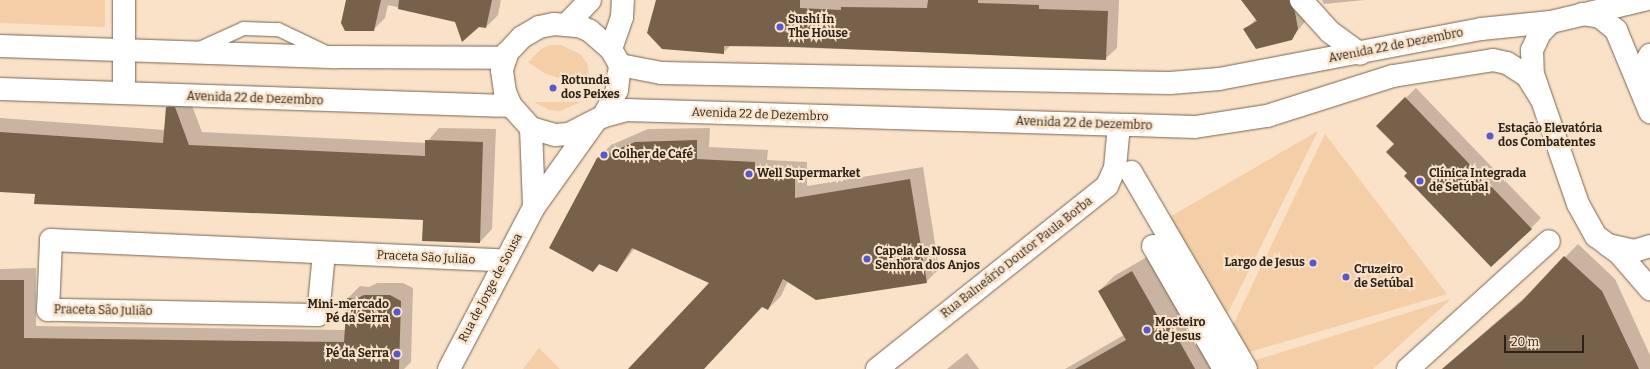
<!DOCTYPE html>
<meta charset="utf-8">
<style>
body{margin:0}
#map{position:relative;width:1650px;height:369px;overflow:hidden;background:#fae2c9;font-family:Bitter,serif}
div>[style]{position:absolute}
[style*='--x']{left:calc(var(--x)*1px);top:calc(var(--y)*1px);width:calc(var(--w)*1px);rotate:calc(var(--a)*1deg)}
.green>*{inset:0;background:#f3cea6}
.shadow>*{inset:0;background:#0003}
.building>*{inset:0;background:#76614b}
.roads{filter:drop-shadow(0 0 1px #79644e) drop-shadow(0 0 1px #79644e)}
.lane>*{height:13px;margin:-6.5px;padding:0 6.5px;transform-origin:6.5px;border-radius:6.5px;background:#fff}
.street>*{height:22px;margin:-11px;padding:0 11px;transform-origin:11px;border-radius:11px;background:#fff}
.secondary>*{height:22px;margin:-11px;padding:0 11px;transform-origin:11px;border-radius:11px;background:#fff}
.primary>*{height:22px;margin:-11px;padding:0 11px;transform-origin:11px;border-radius:11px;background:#fff}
.dots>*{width:11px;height:11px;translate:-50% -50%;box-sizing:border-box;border:2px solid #fae2c9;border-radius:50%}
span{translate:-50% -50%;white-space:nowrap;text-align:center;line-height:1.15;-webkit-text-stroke:4px #fae2c9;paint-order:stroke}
.poi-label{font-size:12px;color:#2b2319;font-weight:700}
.left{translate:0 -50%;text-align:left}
.right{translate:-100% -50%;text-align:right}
.street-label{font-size:12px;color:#2b2319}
.scale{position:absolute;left:1504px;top:335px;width:80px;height:18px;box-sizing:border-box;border:2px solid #2b2319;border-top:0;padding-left:5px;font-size:12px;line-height:14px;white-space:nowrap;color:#2b2319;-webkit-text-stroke:3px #fae2c9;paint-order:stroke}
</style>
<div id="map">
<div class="green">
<i style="clip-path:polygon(0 0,105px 0,105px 27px,0 23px)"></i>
<i style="clip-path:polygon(550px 45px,561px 45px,580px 54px,587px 63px,590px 78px,583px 82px,566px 80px,546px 74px,528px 62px,541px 49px)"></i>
<i style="clip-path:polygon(534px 102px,581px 102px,560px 111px,549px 110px)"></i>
<i style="clip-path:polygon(1318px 131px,1225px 319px,1166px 219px)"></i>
<i style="clip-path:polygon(1325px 134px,1447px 294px,1246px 353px,1231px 329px)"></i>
<i style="clip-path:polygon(1451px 299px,1373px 369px,1254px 369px,1250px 362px)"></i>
<i style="clip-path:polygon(539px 348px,560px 369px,523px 369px)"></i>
</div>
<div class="shadow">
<i style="clip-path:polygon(347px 0,501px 0,498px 15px,486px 27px,388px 5px,385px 18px,373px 30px)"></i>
<i style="clip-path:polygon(657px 0,1119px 0,1117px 48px,1105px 59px,731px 45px,723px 53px)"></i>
<i style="clip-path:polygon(1242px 0,1297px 0,1307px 19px,1291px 39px,1245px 30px,1256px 19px)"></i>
<i style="clip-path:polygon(1322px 0,1365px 0,1324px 4px)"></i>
<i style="clip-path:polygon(1416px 88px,1541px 218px,1531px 228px,1408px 173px,1395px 144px,1377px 126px)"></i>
<i style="clip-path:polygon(180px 95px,188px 95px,202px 132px,426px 143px,439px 128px,496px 129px,492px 229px,480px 242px,424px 219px,0 191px,0 118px,165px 130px,167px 107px)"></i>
<i style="clip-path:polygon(710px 128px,709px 147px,768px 150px,767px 160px,807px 162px,807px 186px,923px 167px,939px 269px,926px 282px,788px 281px,781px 296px,768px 309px,762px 306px,703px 369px,629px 369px,710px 283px,635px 248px,617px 271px,601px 263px,593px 271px,598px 158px,611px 145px,648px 129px)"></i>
<i style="clip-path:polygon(1578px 244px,1615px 279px,1650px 355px,1650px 369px,1442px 369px,1532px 291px)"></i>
<i style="clip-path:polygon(1147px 257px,1175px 306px,1180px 302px,1218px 369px,1065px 369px,1124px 335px,1099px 291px,1114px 276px)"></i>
<i style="clip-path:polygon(36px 268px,36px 326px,346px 330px,348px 298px,360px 286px,369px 287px,377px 283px,403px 283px,413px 288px,411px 362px,404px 369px,0 369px,0 269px)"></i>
<i style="clip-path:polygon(967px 353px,979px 369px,947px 369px)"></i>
</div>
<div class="building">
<i style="clip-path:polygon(346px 0,381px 0,374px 31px,345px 31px,341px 23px)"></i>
<i style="clip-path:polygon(399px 0,492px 0,486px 28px,479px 27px,462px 42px,455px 22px,398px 9px)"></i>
<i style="clip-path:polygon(656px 0,800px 0,800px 8px,841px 10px,841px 7px,927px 8px,928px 0,978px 0,978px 3px,1039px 5px,1039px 9px,1108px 11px,1106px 60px,799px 47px,724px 46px,724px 54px,662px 49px,647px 33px)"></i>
<i style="clip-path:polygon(1241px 0,1289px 0,1295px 12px,1298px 29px,1292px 40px,1256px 49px,1243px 29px,1257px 21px)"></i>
<i style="clip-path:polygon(1405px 97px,1532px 229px,1491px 267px,1404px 176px,1407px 173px,1386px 152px,1394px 144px,1376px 126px)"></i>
<i style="clip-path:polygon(166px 107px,175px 107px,189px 145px,425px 156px,425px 140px,483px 142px,480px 243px,422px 241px,423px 220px,34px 204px,35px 194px,0 192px,0 132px,163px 143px)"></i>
<i style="clip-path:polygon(697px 140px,697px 159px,755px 162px,755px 172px,795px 175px,795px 198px,910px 179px,927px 283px,816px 300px,783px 279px,768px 310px,762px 307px,704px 369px,628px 369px,709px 283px,632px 248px,617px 272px,599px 264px,593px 272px,549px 248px,597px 158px,635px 142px)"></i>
<i style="clip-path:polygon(1564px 256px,1602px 291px,1639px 369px,1442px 369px,1522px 301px)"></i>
<i style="clip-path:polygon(1132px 271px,1160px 320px,1165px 316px,1195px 369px,1075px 369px,1126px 340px,1098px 291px)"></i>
<i style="clip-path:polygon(0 280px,24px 280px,24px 338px,344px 342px,347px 298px,356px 299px,364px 295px,390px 295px,401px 301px,399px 369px,0 369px)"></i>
</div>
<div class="roads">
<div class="lane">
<i style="--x:197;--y:49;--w:51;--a:-24.5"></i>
<i style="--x:243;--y:28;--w:35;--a:2"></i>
<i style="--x:278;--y:29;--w:55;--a:25.6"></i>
</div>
<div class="street">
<i style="--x:124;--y:93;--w:93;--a:-90"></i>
<i style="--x:1131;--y:172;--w:228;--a:59.7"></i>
<i style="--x:1153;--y:246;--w:142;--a:60"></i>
<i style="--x:324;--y:253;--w:62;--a:95.5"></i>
<i style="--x:318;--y:315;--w:270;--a:-178.9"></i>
<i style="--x:48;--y:310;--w:70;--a:-87.5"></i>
<i style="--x:51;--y:240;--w:454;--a:2.6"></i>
<i style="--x:877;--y:369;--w:294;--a:-38.5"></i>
<i style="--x:1107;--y:186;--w:20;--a:-66"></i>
<i style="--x:1115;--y:168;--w:43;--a:-84.7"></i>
<i style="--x:1408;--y:369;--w:190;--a:-42.2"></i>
</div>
<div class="secondary">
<i style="--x:1301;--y:0;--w:43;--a:47.8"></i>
<i style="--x:1330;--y:32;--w:37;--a:36"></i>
<i style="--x:567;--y:24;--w:33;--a:-46"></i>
<i style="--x:611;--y:49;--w:34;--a:-71"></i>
<i style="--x:622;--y:17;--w:17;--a:-87"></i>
<i style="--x:531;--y:128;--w:79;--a:87.8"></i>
<i style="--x:1608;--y:245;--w:14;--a:36"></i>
<i style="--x:1619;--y:253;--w:48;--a:49.3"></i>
<i style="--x:449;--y:369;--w:183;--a:-62.3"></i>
<i style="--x:534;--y:207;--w:103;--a:-54.5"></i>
</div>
<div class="primary">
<i style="--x:1582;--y:14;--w:18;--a:9"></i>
<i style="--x:1600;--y:17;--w:21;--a:39"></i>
<i style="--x:1616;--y:30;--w:89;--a:67.5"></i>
<i style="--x:1551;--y:22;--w:16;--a:135"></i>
<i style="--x:1540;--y:33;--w:19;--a:115"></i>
<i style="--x:1532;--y:50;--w:24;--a:88"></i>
<i style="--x:1533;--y:74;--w:138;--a:70.9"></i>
<i style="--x:1578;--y:204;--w:37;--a:61"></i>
<i style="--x:1596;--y:236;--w:15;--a:37"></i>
<i style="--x:1608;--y:245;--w:27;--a:13"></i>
<i style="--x:1634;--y:251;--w:17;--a:-17"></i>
<i style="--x:554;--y:24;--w:25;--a:5"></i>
<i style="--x:579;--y:26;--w:12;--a:24"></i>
<i style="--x:590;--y:31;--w:28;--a:41"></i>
<i style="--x:611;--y:49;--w:18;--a:61"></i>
<i style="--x:620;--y:65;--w:25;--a:97"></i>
<i style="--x:617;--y:90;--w:29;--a:117"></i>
<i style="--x:604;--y:116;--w:39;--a:153"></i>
<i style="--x:569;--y:134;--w:14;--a:176"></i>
<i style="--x:555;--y:135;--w:25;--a:-164"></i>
<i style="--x:531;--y:128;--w:30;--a:-132"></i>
<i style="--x:511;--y:106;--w:15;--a:-113"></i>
<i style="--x:505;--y:92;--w:22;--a:-98"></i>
<i style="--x:502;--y:70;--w:18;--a:-74"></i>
<i style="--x:507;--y:53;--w:22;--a:-47"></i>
<i style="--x:522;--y:37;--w:20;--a:-30"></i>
<i style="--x:539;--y:27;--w:15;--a:-11"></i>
<i style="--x:0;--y:46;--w:337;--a:1.9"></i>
<i style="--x:337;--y:57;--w:169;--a:0.3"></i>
<i style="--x:620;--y:65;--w:42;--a:11"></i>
<i style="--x:661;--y:73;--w:509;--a:1.13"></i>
<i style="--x:1170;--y:83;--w:49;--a:-4.7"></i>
<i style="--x:1219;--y:79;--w:267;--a:-10.8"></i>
<i style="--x:1481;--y:29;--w:70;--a:-5.7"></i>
<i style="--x:1551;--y:22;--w:96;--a:-13.3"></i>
<i style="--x:0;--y:89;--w:511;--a:1.91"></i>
<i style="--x:1643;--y:89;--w:21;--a:-90"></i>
<i style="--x:1643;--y:68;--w:15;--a:-62"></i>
<i style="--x:604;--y:116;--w:23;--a:-15"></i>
<i style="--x:626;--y:110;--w:569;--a:1.71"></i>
<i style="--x:1195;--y:127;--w:73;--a:-8.7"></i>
<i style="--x:1267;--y:116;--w:132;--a:-17.6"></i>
<i style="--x:1393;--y:76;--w:101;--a:-9.1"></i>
<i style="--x:1493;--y:60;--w:14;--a:12"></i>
<i style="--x:1507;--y:63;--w:24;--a:33"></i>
<i style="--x:1527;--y:76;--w:26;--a:58"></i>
</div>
</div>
<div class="dots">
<i style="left:780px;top:27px;background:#5758cf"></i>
<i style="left:553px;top:88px;background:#5758cf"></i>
<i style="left:1490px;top:136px;background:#5758cf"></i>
<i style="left:604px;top:155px;background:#5758cf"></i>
<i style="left:749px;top:174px;background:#5758cf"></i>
<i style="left:1420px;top:181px;background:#5758cf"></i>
<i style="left:867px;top:259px;background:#5758cf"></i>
<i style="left:1313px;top:263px;background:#5758cf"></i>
<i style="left:1346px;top:277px;background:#5758cf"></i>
<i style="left:397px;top:312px;background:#5758cf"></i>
<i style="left:1147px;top:330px;background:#5758cf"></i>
<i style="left:397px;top:354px;background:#5758cf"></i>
</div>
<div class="poi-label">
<span class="left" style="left:788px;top:27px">Sushi In<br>The House</span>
<span class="left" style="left:561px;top:88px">Rotunda<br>dos Peixes</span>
<span class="left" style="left:1498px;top:136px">Estação Elevatória<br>dos Combatentes</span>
<span class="left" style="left:612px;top:155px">Colher de Café</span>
<span class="left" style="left:757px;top:174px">Well Supermarket</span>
<span class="left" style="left:1429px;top:181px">Clínica Integrada<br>de Setúbal</span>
<span class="left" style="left:875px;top:259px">Capela de Nossa<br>Senhora dos Anjos</span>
<span class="right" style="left:1305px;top:263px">Largo de Jesus</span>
<span class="left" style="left:1354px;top:277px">Cruzeiro<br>de Setúbal</span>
<span class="right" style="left:389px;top:312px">Mini-mercado<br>Pé da Serra</span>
<span class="left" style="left:1155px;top:330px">Mosteiro<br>de Jesus</span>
<span class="right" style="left:389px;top:354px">Pé da Serra</span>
</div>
<div class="street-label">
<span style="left:1396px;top:46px;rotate:-11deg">Avenida 22 de Dezembro</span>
<span style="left:255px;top:99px;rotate:2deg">Avenida 22 de Dezembro</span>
<span style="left:760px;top:115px;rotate:2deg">Avenida 22 de Dezembro</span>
<span style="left:1084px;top:124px;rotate:2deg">Avenida 22 de Dezembro</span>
<span style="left:426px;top:258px;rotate:3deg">Praceta São Julião</span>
<span style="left:1017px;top:258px;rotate:-38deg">Rua Balneário Doutor Paula Borba</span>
<span style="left:491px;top:288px;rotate:-62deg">Rua de Jorge de Sousa</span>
<span style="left:103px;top:311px;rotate:1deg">Praceta São Julião</span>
</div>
<div class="scale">20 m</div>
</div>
